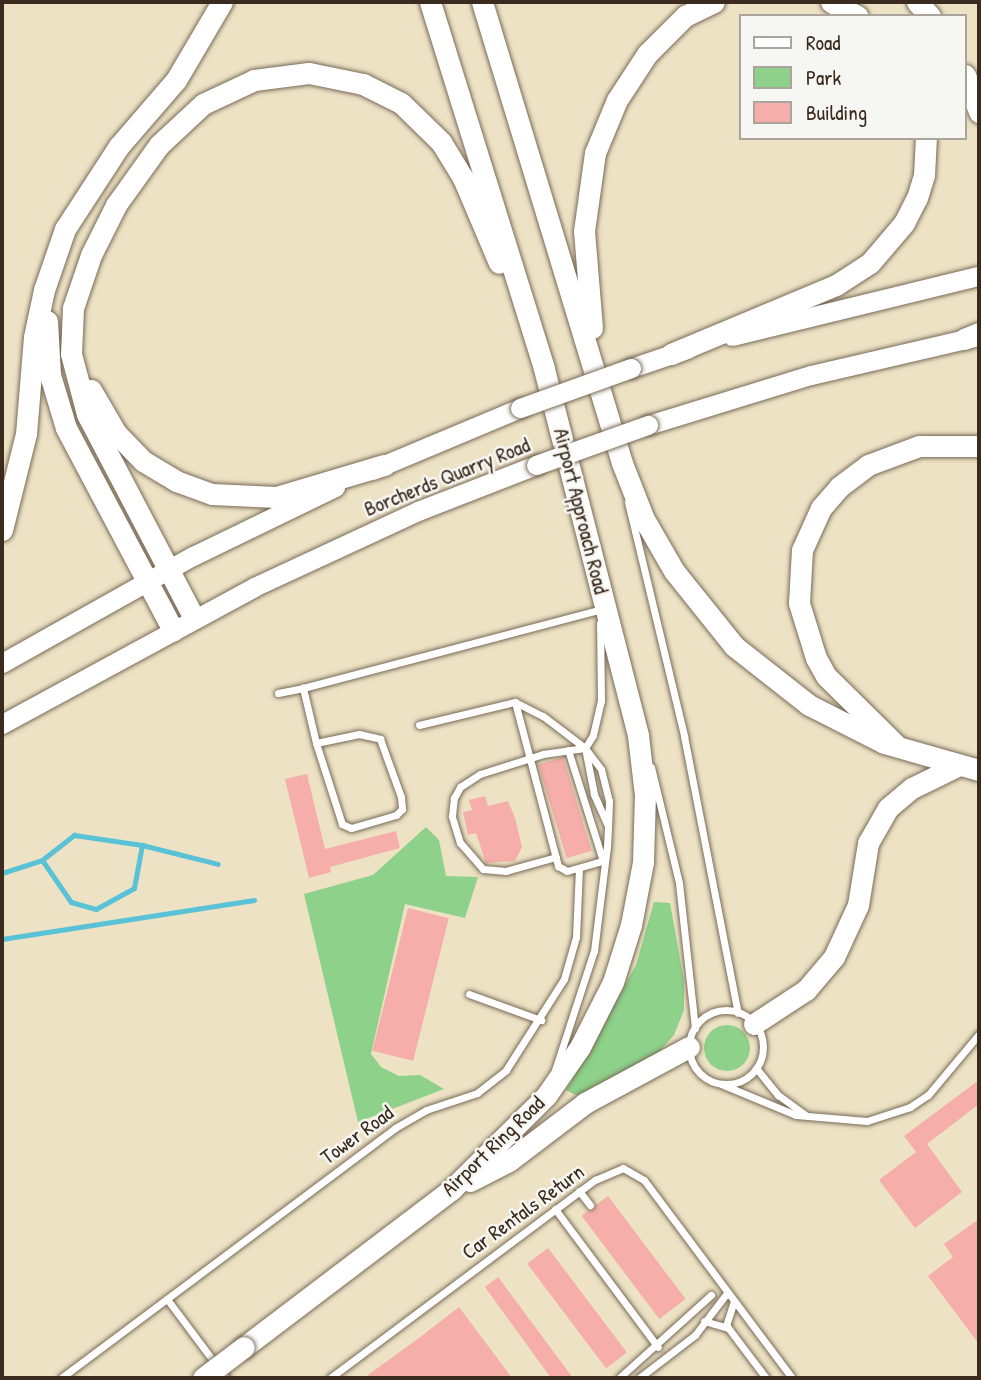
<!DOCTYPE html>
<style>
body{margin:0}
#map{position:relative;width:981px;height:1380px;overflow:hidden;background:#ede2c4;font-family:"Patrick Hand",sans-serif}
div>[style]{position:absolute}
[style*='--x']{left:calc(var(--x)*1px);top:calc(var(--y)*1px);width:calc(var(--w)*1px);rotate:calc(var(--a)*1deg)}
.green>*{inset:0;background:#8dd18a}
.round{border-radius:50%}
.stream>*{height:5px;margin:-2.5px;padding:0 2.5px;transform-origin:2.5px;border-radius:2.5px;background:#5ac2d7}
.building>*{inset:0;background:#f5aea9;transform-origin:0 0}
.roads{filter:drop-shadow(0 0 2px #796a58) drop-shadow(0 0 2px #796a58)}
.lane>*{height:7px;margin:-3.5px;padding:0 3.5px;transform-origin:3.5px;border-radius:3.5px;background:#fff}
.lane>.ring{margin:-3.5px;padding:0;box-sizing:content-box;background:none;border:7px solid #fff;border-radius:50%}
.secondary>*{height:19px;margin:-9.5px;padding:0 9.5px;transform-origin:9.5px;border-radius:9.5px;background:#fff}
.primary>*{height:21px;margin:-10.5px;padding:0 10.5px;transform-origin:10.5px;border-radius:10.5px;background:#fff}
.bridges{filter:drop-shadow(0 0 2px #796a58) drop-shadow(0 0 2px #796a58)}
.secondary-bridge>*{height:19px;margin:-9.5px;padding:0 9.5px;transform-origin:9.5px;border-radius:9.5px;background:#fff}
.primary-bridge>*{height:21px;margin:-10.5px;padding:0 10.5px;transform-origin:10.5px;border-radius:10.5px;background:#fff}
span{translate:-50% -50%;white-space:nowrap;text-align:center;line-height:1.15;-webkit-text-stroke:5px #f6f6f2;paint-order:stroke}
.street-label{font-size:21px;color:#3b2a1e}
.frame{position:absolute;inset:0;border:4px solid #3b2a1e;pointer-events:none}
.legend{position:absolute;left:739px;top:14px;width:228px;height:126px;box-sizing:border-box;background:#f6f6f2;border:2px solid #aba49d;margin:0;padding:9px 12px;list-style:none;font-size:21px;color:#3b2a1e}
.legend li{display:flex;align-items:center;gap:14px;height:35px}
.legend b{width:35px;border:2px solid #aba49d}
</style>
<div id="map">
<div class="green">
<i style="clip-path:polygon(426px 827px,439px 840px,446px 876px,478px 877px,465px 918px,405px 904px,371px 1054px,381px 1067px,399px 1076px,420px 1075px,444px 1089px,358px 1122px,304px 894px,373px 875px)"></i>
<i style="clip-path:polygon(654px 902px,670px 903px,684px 981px,684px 1010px,674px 1035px,660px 1051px,578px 1096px,566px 1090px,636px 965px)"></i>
<i class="round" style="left:704px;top:1025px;width:46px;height:46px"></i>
</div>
<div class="stream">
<i style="--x:42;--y:860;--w:41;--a:-38"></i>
<i style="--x:74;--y:835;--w:69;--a:8.4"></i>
<i style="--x:142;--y:845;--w:78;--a:14"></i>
<i style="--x:2;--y:873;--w:42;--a:-18"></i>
<i style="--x:42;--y:860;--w:51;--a:55.4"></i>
<i style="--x:71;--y:902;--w:26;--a:16"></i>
<i style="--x:96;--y:909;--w:43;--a:-28.9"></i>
<i style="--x:134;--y:888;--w:44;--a:-79.5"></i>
<i style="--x:2;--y:939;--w:255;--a:-8.8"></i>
</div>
<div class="building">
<i style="left:563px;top:757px;width:98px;height:26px;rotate:73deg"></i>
<i style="clip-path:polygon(307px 774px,325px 849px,396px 831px,400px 848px,330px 867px,331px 872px,309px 878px,285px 779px)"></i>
<i style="clip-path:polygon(485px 796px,488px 806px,508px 801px,515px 818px,522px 847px,515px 861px,486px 863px,476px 833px,468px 835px,463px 812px,472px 810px,469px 800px)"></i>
<i style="left:408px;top:908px;width:42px;height:147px;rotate:14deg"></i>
<i style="clip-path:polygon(979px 1080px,979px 1104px,927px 1144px,962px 1192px,915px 1228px,879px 1180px,916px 1152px,904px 1136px)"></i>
<i style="left:608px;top:1196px;width:129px;height:33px;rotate:53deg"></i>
<i style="clip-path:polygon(979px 1219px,979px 1344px,928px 1276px,953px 1257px,944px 1244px)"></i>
<i style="left:548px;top:1248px;width:131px;height:26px;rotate:53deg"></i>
<i style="clip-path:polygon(498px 1277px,573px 1378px,551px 1378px,485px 1287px)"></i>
<i style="clip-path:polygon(459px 1307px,512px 1378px,364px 1378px,419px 1338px)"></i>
</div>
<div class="roads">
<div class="lane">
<i style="--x:628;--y:502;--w:241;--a:76.5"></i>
<i style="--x:684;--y:736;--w:282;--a:79"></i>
<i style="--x:278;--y:693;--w:25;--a:-11"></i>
<i style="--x:515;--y:702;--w:170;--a:75.3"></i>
<i style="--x:558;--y:866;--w:10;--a:29"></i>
<i style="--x:567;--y:871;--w:37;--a:-16"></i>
<i style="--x:419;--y:725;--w:99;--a:-13.5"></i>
<i style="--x:515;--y:702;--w:31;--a:27"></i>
<i style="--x:543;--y:716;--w:53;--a:37.3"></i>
<i style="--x:585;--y:748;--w:26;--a:53"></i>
<i style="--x:601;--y:769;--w:33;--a:76"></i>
<i style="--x:609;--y:801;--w:23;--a:92"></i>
<i style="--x:316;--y:743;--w:44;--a:-11.8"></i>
<i style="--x:359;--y:734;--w:22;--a:13"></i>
<i style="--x:380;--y:739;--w:62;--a:70.1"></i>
<i style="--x:401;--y:797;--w:12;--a:85"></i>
<i style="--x:402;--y:809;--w:8;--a:135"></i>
<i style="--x:396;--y:815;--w:47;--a:163.9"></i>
<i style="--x:351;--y:828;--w:10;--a:-156"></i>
<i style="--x:342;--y:824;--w:85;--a:-107.8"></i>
<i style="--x:316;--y:743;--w:57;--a:-103.3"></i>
<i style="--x:303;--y:688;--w:306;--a:-14.8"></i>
<i style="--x:568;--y:750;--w:116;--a:72.5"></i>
<i style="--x:651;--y:767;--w:119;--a:76.4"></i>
<i style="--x:679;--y:883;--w:146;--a:83.7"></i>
<i style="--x:556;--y:857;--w:52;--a:164.4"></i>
<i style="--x:506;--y:871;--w:23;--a:-175"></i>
<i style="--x:483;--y:869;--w:35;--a:-131"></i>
<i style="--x:460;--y:843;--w:28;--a:-107"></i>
<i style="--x:452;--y:816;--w:18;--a:-84"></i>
<i style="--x:454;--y:798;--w:13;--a:-61"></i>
<i style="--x:460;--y:787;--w:24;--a:-33"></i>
<i style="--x:480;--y:774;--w:66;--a:-17.6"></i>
<i style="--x:543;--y:754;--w:42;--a:-8.1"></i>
<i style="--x:585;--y:748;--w:15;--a:-58"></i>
<i style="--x:593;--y:735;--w:35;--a:-77"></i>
<i style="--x:601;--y:701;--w:78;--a:-90.7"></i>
<i style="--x:469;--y:994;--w:77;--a:19.9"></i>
<i class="ring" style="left:689px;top:1010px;width:67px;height:67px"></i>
<i style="--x:756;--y:1068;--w:35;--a:51"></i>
<i style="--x:778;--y:1095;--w:34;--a:36"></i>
<i style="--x:555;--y:1070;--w:125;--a:-71.9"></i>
<i style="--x:594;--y:951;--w:105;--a:-82.9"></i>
<i style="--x:607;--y:847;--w:21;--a:-87"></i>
<i style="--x:608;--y:826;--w:35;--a:-114"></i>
<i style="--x:594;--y:794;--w:47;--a:-101.1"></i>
<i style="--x:721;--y:1084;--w:81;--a:22.5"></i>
<i style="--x:796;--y:1115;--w:71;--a:4.8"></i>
<i style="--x:867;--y:1121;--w:45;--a:-18"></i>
<i style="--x:910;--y:1107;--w:22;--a:-34"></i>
<i style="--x:928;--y:1095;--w:80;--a:-50.1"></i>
<i style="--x:579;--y:1191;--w:18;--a:52"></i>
<i style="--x:555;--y:1209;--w:172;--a:53.3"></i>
<i style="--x:167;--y:1299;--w:99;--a:53.2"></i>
<i style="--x:734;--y:1301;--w:25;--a:108"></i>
<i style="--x:726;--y:1325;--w:66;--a:53"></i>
<i style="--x:704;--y:1321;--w:25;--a:16"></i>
<i style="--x:61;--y:1378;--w:417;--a:-36.8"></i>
<i style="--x:395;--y:1128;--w:36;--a:-30"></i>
<i style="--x:426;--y:1110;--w:54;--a:-18.4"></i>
<i style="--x:477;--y:1093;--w:37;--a:-38"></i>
<i style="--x:506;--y:1070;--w:108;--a:-57.5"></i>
<i style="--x:564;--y:979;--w:44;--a:-74.1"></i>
<i style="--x:576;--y:937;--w:69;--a:-87.5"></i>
<i style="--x:330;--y:1378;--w:331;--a:-36.8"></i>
<i style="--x:595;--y:1180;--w:30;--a:-23"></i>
<i style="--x:623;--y:1168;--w:24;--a:30"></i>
<i style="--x:644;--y:1180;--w:247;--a:53.2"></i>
<i style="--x:619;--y:1378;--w:124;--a:-42.1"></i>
<i style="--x:639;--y:1378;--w:71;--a:-37.5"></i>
<i style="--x:695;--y:1335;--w:53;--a:-52.7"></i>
</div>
<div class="secondary">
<i style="--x:732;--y:336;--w:254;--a:-13.7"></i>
<i style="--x:631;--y:368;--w:59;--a:-18.7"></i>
<i style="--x:648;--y:425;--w:170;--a:-17.1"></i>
<i style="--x:811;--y:375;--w:171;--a:-13.1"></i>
<i style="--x:372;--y:470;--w:160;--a:-22.7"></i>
<i style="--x:2;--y:663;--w:219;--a:-29.3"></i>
<i style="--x:193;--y:556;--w:158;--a:-25.9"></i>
<i style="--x:2;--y:724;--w:287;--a:-28.5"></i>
<i style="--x:254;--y:587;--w:181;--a:-24.9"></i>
<i style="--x:418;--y:511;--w:127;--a:-21.3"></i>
</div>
<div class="primary">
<i style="--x:482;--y:2;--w:482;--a:73.1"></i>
<i style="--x:622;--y:463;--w:60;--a:68.6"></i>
<i style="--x:644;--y:519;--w:60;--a:60"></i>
<i style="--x:674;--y:571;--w:96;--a:51.3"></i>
<i style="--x:734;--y:646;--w:95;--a:38.2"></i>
<i style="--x:809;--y:705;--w:84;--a:26.9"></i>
<i style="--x:884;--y:743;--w:99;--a:15.9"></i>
<i style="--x:831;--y:2;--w:30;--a:28"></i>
<i style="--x:917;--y:2;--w:19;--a:47"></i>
<i style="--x:965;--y:75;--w:40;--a:69"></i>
<i style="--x:47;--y:321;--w:54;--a:86.8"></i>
<i style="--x:50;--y:375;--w:55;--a:73.2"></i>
<i style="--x:66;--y:428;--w:229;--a:62.1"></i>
<i style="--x:592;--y:328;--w:97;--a:-94.7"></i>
<i style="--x:584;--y:231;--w:79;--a:-82"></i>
<i style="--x:595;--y:153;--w:57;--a:-67.5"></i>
<i style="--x:617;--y:100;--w:55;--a:-56.9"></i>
<i style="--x:647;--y:54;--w:54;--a:-45"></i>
<i style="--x:685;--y:16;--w:32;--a:-26"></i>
<i style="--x:964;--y:339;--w:16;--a:-22"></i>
<i style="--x:671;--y:354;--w:179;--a:-22.7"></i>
<i style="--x:836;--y:285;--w:40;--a:-32.9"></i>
<i style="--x:870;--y:263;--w:52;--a:-49.6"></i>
<i style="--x:904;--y:223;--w:28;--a:-63"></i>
<i style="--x:917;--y:198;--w:24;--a:-73"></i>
<i style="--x:924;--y:175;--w:37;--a:-87"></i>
<i style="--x:91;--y:390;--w:50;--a:59.8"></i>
<i style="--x:116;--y:433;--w:39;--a:46"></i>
<i style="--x:143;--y:461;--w:39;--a:31"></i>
<i style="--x:176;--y:481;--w:38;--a:20"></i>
<i style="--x:212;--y:494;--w:64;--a:2.7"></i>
<i style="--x:276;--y:497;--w:113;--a:-16.5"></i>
<i style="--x:2;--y:530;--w:99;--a:-76"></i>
<i style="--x:26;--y:434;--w:97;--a:-85.3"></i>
<i style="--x:34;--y:337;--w:48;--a:-78"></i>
<i style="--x:44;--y:290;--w:65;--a:-71"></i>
<i style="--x:65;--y:229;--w:99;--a:-57"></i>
<i style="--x:119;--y:146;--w:87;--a:-49.2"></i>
<i style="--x:176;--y:80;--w:91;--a:-59.5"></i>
<i style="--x:194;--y:618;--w:230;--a:-117.7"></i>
<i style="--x:87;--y:414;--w:62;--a:-104.9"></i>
<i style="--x:71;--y:354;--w:46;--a:-87.5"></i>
<i style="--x:73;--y:308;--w:56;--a:-71.2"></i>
<i style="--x:91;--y:255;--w:56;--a:-63.4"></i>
<i style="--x:116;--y:205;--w:74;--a:-54.4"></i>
<i style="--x:159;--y:145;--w:60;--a:-43"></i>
<i style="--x:203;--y:104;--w:56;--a:-25.2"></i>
<i style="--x:254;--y:80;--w:55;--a:-7.3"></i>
<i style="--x:309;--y:73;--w:55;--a:11.5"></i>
<i style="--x:363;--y:84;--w:42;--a:26.6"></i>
<i style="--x:401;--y:103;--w:56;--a:44.3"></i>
<i style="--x:441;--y:142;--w:42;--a:58.6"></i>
<i style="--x:463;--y:178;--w:92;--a:67"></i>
<i style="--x:896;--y:745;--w:98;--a:-135.4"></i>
<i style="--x:826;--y:676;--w:21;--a:-119"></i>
<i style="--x:816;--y:658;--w:58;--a:-107.2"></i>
<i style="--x:799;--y:603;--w:53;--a:-86.8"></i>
<i style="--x:802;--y:550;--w:46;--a:-65.7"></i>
<i style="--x:821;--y:508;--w:28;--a:-49"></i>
<i style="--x:839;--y:487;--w:36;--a:-37"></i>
<i style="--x:868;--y:465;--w:54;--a:-20.4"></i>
<i style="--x:919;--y:446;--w:60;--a:0"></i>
<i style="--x:754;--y:1024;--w:62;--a:-33.2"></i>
<i style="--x:806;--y:990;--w:43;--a:-49.7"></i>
<i style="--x:834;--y:957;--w:57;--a:-65.2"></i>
<i style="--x:858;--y:905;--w:63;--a:-80.8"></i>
<i style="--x:868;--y:843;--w:40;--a:-60.3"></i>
<i style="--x:888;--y:808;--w:31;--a:-40"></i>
<i style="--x:912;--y:788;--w:50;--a:-26.1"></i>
<i style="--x:470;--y:1181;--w:44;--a:-27.1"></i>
<i style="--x:509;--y:1161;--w:96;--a:-37.3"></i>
<i style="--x:585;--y:1103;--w:118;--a:-28.3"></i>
<i style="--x:244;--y:1347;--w:261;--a:-37.2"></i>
<i style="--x:452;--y:1189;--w:132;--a:-44.7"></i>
<i style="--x:546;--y:1096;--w:60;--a:-55.2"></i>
<i style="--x:580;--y:1047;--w:73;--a:-63.1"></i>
<i style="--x:613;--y:982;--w:60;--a:-72.5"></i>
<i style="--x:631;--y:925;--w:64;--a:-79.2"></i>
<i style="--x:643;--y:862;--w:67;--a:-88.3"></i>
<i style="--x:645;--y:795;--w:60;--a:-96.7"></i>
<i style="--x:638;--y:735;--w:379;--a:-104.4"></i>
<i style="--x:544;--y:368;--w:383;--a:-107.3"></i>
</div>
</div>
<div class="bridges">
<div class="secondary-bridge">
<i style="--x:520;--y:408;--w:118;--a:-19.8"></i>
<i style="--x:536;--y:465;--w:119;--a:-19.7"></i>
</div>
<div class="primary-bridge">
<i style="--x:203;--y:1378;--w:51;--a:-37.1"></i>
</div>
</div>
<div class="street-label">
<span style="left:447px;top:477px;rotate:-22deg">Borcherds Quarry Road</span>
<span style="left:581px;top:511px;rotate:76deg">Airport Approach Road</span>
<span style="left:357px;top:1135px;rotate:-36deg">Tower Road</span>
<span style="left:493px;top:1146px;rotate:-44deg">Airport Ring Road</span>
<span style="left:523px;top:1212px;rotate:-36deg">Car Rentals Return</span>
</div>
<div class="frame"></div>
<ul class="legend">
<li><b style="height:9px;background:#fff"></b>Road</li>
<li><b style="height:19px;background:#8dd18a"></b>Park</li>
<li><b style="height:19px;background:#f5aea9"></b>Building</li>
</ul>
</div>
